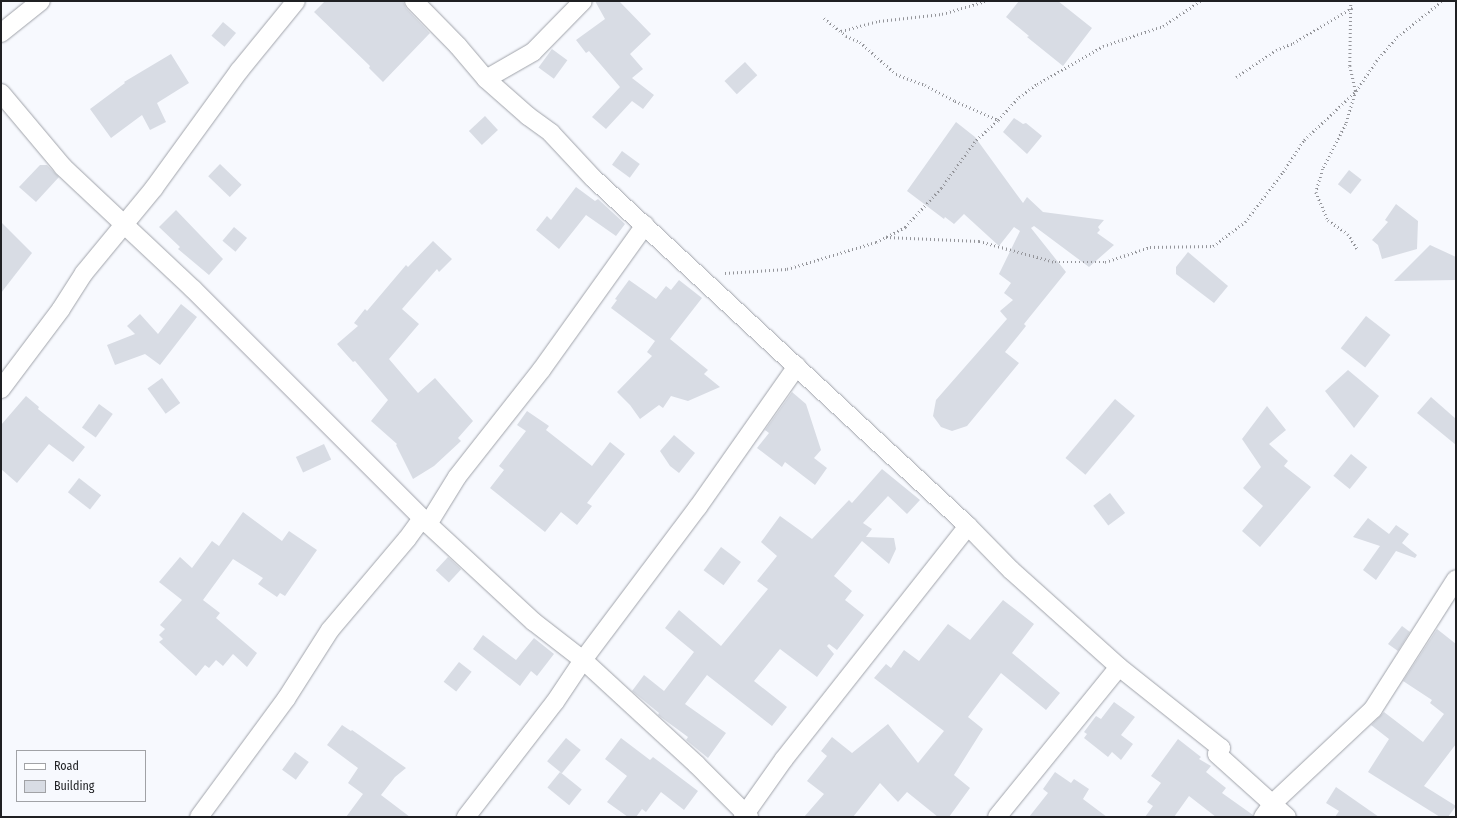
<!DOCTYPE html>
<style>
body{margin:0}
#map{position:relative;width:1457px;height:818px;overflow:hidden;background:#f7f9fe;font-family:"Fira Sans Condensed",sans-serif}
div>[style]{position:absolute}
[style*='--x']{left:calc(var(--x)*1px);top:calc(var(--y)*1px);width:calc(var(--w)*1px);rotate:calc(var(--a)*1deg)}
.building>*{inset:0;background:#d8dce4;transform-origin:0 0}
.path>*{height:2.5px;margin-top:-1.25px;transform-origin:0;background:repeating-linear-gradient(90deg,#94959a 0 1px,transparent 0 4px)}
.roads{filter:drop-shadow(0 0 1px #a0a3aa) drop-shadow(0 0 1px #a0a3aa)}
.minor>*{height:18px;margin:-9px;padding:0 9px;transform-origin:9px;border-radius:9px;background:#fff}
span{translate:-50% -50%;white-space:nowrap;text-align:center;line-height:1.15;-webkit-text-stroke:4px #f7f9fe;paint-order:stroke}
.frame{position:absolute;inset:0;border:2px solid #1f2023;pointer-events:none}
.legend{position:absolute;left:16px;top:750px;width:130px;height:52px;box-sizing:border-box;background:#f7f9fe;border:1px solid #a1a2a6;margin:0;padding:5px 7px;list-style:none;font-size:12px;color:#1f2023}
.legend li{display:flex;align-items:center;gap:8px;height:20px}
.legend b{width:20px;border:1px solid #a1a2a6}
</style>
<div id="map">
<div class="building">
<i style="clip-path:polygon(325px 1px,403px 1px,406px 8px,430px 33px,383px 82px,369px 68px,370px 66px,314px 12px)"></i>
<i style="clip-path:polygon(595px 1px,619px 1px,651px 34px,630px 54px,643px 69px,632px 78px,654px 95px,643px 109px,632px 101px,606px 129px,592px 117px,620px 87px,589px 51px,586px 53px,576px 40px,605px 19px)"></i>
<i style="clip-path:polygon(1019px 1px,1058px 1px,1092px 28px,1063px 66px,1027px 37px,1029px 36px,1006px 17px)"></i>
<i style="left:223px;top:22px;width:17px;height:18px;rotate:40deg"></i>
<i style="left:552px;top:49px;width:19px;height:23px;rotate:36deg"></i>
<i style="clip-path:polygon(171px 54px,189px 83px,157px 103px,166px 122px,150px 130px,142px 115px,111px 138px,90px 109px,125px 83px,124px 82px)"></i>
<i style="left:745px;top:62px;width:18px;height:28px;rotate:47deg"></i>
<i style="left:485px;top:116px;width:19px;height:22px;rotate:47deg"></i>
<i style="clip-path:polygon(1014px 118px,1023px 124px,1026px 123px,1042px 136px,1027px 154px,1003px 132px)"></i>
<i style="clip-path:polygon(956px 122px,975px 137px,1023px 203px,1027px 197px,1043px 212px,1104px 220px,1098px 227px,1100px 230px,1097px 233px,1114px 245px,1089px 267px,1034px 226px,1031px 228px,1066px 272px,1024px 324px,1026px 326px,1005px 352px,1019px 363px,967px 426px,952px 431px,941px 427px,933px 416px,936px 400px,1007px 319px,1000px 311px,1013px 300px,1004px 293px,1011px 283px,999px 274px,1020px 231px,1014px 227px,999px 246px,964px 214px,954px 224px,945px 217px,944px 219px,907px 191px)"></i>
<i style="left:622px;top:151px;width:22px;height:17px;rotate:36deg"></i>
<i style="left:220px;top:164px;width:30px;height:17px;rotate:44deg"></i>
<i style="clip-path:polygon(40px 165px,47px 165px,59px 177px,36px 202px,19px 187px)"></i>
<i style="left:1349px;top:170px;width:16px;height:18px;rotate:38deg"></i>
<i style="clip-path:polygon(576px 187px,595px 201px,598px 199px,625px 224px,616px 236px,586px 215px,559px 249px,536px 230px,547px 216px,551px 220px)"></i>
<i style="clip-path:polygon(1396px 204px,1418px 221px,1417px 249px,1382px 259px,1378px 245px,1372px 240px,1388px 222px,1385px 220px)"></i>
<i style="clip-path:polygon(176px 210px,223px 259px,209px 275px,178px 249px,180px 247px,159px 227px)"></i>
<i style="clip-path:polygon(1px 222px,32px 253px,1px 293px)"></i>
<i style="left:234px;top:227px;width:17px;height:18px;rotate:40deg"></i>
<i style="clip-path:polygon(433px 241px,452px 259px,439px 272px,437px 269px,402px 309px,419px 324px,389px 359px,418px 393px,435px 378px,473px 421px,458px 438px,461px 441px,434px 466px,413px 479px,396px 445px,397px 444px,371px 421px,388px 400px,355px 361px,353px 362px,337px 344px,358px 326px,354px 323px,365px 309px,367px 311px,406px 265px,408px 267px)"></i>
<i style="clip-path:polygon(1430px 245px,1456px 257px,1456px 280px,1394px 281px)"></i>
<i style="clip-path:polygon(1188px 252px,1228px 286px,1214px 303px,1176px 274px,1176px 267px)"></i>
<i style="clip-path:polygon(629px 280px,656px 299px,666px 286px,671px 290px,679px 280px,702px 298px,670px 339px,708px 370px,704px 374px,720px 387px,688px 401px,671px 396px,663px 408px,659px 405px,640px 419px,630px 405px,617px 392px,652px 356px,647px 352px,655px 341px,611px 308px,617px 300px,615px 299px)"></i>
<i style="clip-path:polygon(181px 304px,197px 317px,160px 365px,145px 354px,115px 365px,107px 345px,135px 334px,127px 326px,140px 314px,158px 334px)"></i>
<i style="left:1366px;top:316px;width:31px;height:41px;rotate:38deg"></i>
<i style="clip-path:polygon(1348px 370px,1379px 396px,1354px 428px,1325px 391px)"></i>
<i style="left:162px;top:378px;width:31px;height:18px;rotate:54deg"></i>
<i style="clip-path:polygon(792px 392px,806px 404px,821px 450px,814px 458px,827px 468px,815px 485px,785px 462px,782px 467px,757px 448px,769px 433px,765px 430px)"></i>
<i style="clip-path:polygon(26px 396px,39px 407px,38px 409px,85px 447px,73px 462px,49px 444px,17px 483px,1px 469px,1px 425px)"></i>
<i style="clip-path:polygon(1431px 397px,1456px 419px,1456px 445px,1417px 413px)"></i>
<i style="left:1115px;top:399px;width:26px;height:77px;rotate:40deg"></i>
<i style="left:99px;top:404px;width:17px;height:29px;rotate:36deg"></i>
<i style="clip-path:polygon(1267px 406px,1286px 430px,1269px 444px,1288px 461px,1284px 466px,1311px 487px,1260px 547px,1242px 531px,1263px 506px,1243px 488px,1261px 467px,1242px 439px)"></i>
<i style="clip-path:polygon(527px 411px,549px 426px,546px 430px,592px 466px,610px 442px,625px 454px,587px 503px,592px 506px,577px 525px,561px 512px,545px 532px,490px 488px,504px 470px,499px 466px,526px 431px,517px 425px)"></i>
<i style="clip-path:polygon(674px 435px,695px 453px,679px 473px,670px 466px,660px 451px)"></i>
<i style="left:324px;top:444px;width:17px;height:31px;rotate:65deg"></i>
<i style="left:1351px;top:454px;width:21px;height:28px;rotate:39deg"></i>
<i style="clip-path:polygon(882px 469px,920px 500px,907px 514px,888px 496px,863px 523px,872px 529px,866px 537px,894px 538px,896px 549px,889px 564px,862px 541px,834px 576px,852px 591px,845px 600px,864px 615px,837px 650px,829px 644px,827px 646px,834px 654px,817px 677px,780px 649px,754px 681px,787px 707px,772px 726px,707px 675px,685px 704px,726px 733px,708px 758px,686px 740px,688px 737px,658px 715px,659px 713px,632px 691px,644px 675px,664px 691px,694px 652px,665px 628px,679px 610px,721px 646px,768px 589px,757px 581px,777px 556px,761px 542px,780px 516px,812px 539px,849px 500px,852px 503px)"></i>
<i style="left:79px;top:478px;width:28px;height:18px;rotate:38deg"></i>
<i style="left:1110px;top:493px;width:25px;height:21px;rotate:53deg"></i>
<i style="clip-path:polygon(243px 512px,282px 541px,289px 531px,317px 550px,285px 596px,280px 593px,277px 597px,258px 584px,263px 578px,233px 559px,203px 600px,220px 613px,216px 618px,257px 653px,247px 667px,233px 654px,223px 666px,216px 660px,209px 668px,205px 665px,196px 676px,159px 642px,163px 639px,159px 635px,165px 629px,160px 625px,182px 600px,159px 582px,180px 557px,192px 568px,212px 541px,219px 546px)"></i>
<i style="clip-path:polygon(1368px 518px,1389px 534px,1396px 525px,1409px 534px,1402px 543px,1417px 555px,1415px 558px,1396px 551px,1376px 580px,1363px 570px,1380px 546px,1353px 537px)"></i>
<i style="left:721px;top:547px;width:25px;height:29px;rotate:37deg"></i>
<i style="left:448px;top:557px;width:18px;height:18px;rotate:43deg"></i>
<i style="clip-path:polygon(1003px 600px,1034px 624px,1012px 653px,1060px 693px,1046px 710px,1001px 673px,968px 717px,983px 729px,954px 775px,970px 788px,949px 817px,938px 817px,907px 792px,898px 802px,880px 783px,853px 817px,804px 817px,824px 794px,807px 781px,827px 756px,821px 751px,832px 737px,852px 753px,888px 724px,918px 763px,944px 731px,874px 678px,886px 664px,891px 668px,904px 650px,919px 661px,948px 624px,970px 640px)"></i>
<i style="clip-path:polygon(1402px 626px,1410px 632px,1398px 651px,1388px 644px)"></i>
<i style="clip-path:polygon(1437px 629px,1456px 644px,1456px 744px,1424px 786px,1456px 806px,1448px 817px,1440px 817px,1368px 772px,1389px 739px,1371px 725px,1384px 712px,1423px 742px,1444px 714px,1430px 703px,1432px 700px,1403px 681px)"></i>
<i style="clip-path:polygon(483px 635px,516px 660px,534px 638px,554px 654px,537px 676px,531px 671px,520px 686px,473px 649px)"></i>
<i style="left:459px;top:662px;width:16px;height:25px;rotate:38deg"></i>
<i style="clip-path:polygon(1114px 702px,1135px 717px,1121px 735px,1133px 744px,1121px 760px,1112px 752px,1108px 757px,1084px 738px,1087px 734px,1084px 732px,1096px 716px,1101px 719px)"></i>
<i style="clip-path:polygon(342px 725px,351px 731px,352px 730px,406px 768px,395px 777px,381px 795px,410px 817px,346px 817px,363px 794px,348px 783px,358px 768px,327px 745px)"></i>
<i style="left:566px;top:738px;width:19px;height:30px;rotate:39deg"></i>
<i style="clip-path:polygon(621px 738px,650px 760px,653px 757px,698px 791px,684px 810px,661px 792px,646px 812px,642px 809px,636px 817px,628px 817px,607px 802px,627px 776px,605px 759px)"></i>
<i style="clip-path:polygon(1178px 739px,1201px 757px,1199px 759px,1211px 766px,1206px 772px,1226px 788px,1222px 793px,1253px 815px,1253px 817px,1216px 817px,1189px 796px,1174px 817px,1145px 817px,1153px 806px,1147px 802px,1161px 783px,1151px 776px)"></i>
<i style="left:295px;top:752px;width:17px;height:22px;rotate:36deg"></i>
<i style="left:560px;top:772px;width:28px;height:20px;rotate:39deg"></i>
<i style="clip-path:polygon(1055px 772px,1071px 783px,1074px 779px,1089px 789px,1083px 799px,1107px 817px,1029px 817px,1048px 793px,1043px 789px)"></i>
<i style="clip-path:polygon(1336px 787px,1379px 817px,1335px 817px,1339px 811px,1326px 803px)"></i>
</div>
<div class="path">
<i style="--x:1351;--y:1;--w:65;--a:90.9"></i>
<i style="--x:1350;--y:66;--w:26;--a:77"></i>
<i style="--x:1356;--y:91;--w:34;--a:107"></i>
<i style="--x:1346;--y:124;--w:51;--a:117.1"></i>
<i style="--x:1323;--y:169;--w:24;--a:107"></i>
<i style="--x:1316;--y:192;--w:30;--a:67"></i>
<i style="--x:1328;--y:220;--w:24;--a:35"></i>
<i style="--x:1348;--y:234;--w:19;--a:58"></i>
<i style="--x:824;--y:18;--w:28;--a:39"></i>
<i style="--x:846;--y:36;--w:15;--a:23"></i>
<i style="--x:860;--y:42;--w:48;--a:41.6"></i>
<i style="--x:896;--y:74;--w:31;--a:21"></i>
<i style="--x:925;--y:85;--w:34;--a:28"></i>
<i style="--x:955;--y:101;--w:47;--a:23.8"></i>
<i style="--x:841;--y:31;--w:39;--a:-15"></i>
<i style="--x:879;--y:21;--w:63;--a:-6.3"></i>
<i style="--x:942;--y:14;--w:46;--a:-16.5"></i>
<i style="--x:1236;--y:77;--w:48;--a:-34"></i>
<i style="--x:1276;--y:50;--w:18;--a:-22"></i>
<i style="--x:1293;--y:43;--w:69;--a:-30.7"></i>
<i style="--x:886;--y:237;--w:93;--a:2.5"></i>
<i style="--x:979;--y:241;--w:79;--a:15.4"></i>
<i style="--x:1055;--y:262;--w:50;--a:0"></i>
<i style="--x:1105;--y:262;--w:47;--a:-18.4"></i>
<i style="--x:1150;--y:247;--w:63;--a:-0.9"></i>
<i style="--x:1213;--y:246;--w:40;--a:-37"></i>
<i style="--x:1245;--y:222;--w:63;--a:-52.8"></i>
<i style="--x:1283;--y:172;--w:38;--a:-57"></i>
<i style="--x:1304;--y:140;--w:71;--a:-43.3"></i>
<i style="--x:1356;--y:91;--w:36;--a:-56"></i>
<i style="--x:1376;--y:61;--w:32;--a:-49"></i>
<i style="--x:1397;--y:37;--w:58;--a:-38.7"></i>
<i style="--x:725;--y:273;--w:62;--a:-3.7"></i>
<i style="--x:787;--y:269;--w:93;--a:-16.9"></i>
<i style="--x:876;--y:242;--w:33;--a:-27"></i>
<i style="--x:905;--y:227;--w:53;--a:-47.3"></i>
<i style="--x:941;--y:188;--w:59;--a:-53.9"></i>
<i style="--x:976;--y:140;--w:30;--a:-42"></i>
<i style="--x:998;--y:120;--w:31;--a:-48"></i>
<i style="--x:1019;--y:97;--w:22;--a:-36"></i>
<i style="--x:1037;--y:84;--w:76;--a:-29.9"></i>
<i style="--x:1103;--y:46;--w:63;--a:-18.4"></i>
<i style="--x:1163;--y:26;--w:45;--a:-34"></i>
</div>
<div class="roads">
<div class="minor">
<i style="--x:414;--y:1;--w:63;--a:45.6"></i>
<i style="--x:458;--y:46;--w:43;--a:49.7"></i>
<i style="--x:486;--y:79;--w:56;--a:41.4"></i>
<i style="--x:528;--y:116;--w:29;--a:36"></i>
<i style="--x:551;--y:133;--w:62;--a:47"></i>
<i style="--x:593;--y:178;--w:512;--a:42.86"></i>
<i style="--x:968;--y:526;--w:62;--a:45.7"></i>
<i style="--x:1011;--y:570;--w:145;--a:41.9"></i>
<i style="--x:1119;--y:667;--w:130;--a:38.5"></i>
<i style="--x:1221;--y:748;--w:7;--a:124"></i>
<i style="--x:1217;--y:754;--w:94;--a:42"></i>
<i style="--x:1;--y:33;--w:51;--a:-38.7"></i>
<i style="--x:486;--y:79;--w:54;--a:-29.9"></i>
<i style="--x:533;--y:52;--w:71;--a:-45.6"></i>
<i style="--x:1;--y:93;--w:97;--a:50"></i>
<i style="--x:63;--y:167;--w:178;--a:43.2"></i>
<i style="--x:193;--y:289;--w:332;--a:45"></i>
<i style="--x:428;--y:524;--w:144;--a:42.8"></i>
<i style="--x:534;--y:622;--w:62;--a:37.8"></i>
<i style="--x:583;--y:660;--w:154;--a:42.6"></i>
<i style="--x:696;--y:764;--w:75;--a:45"></i>
<i style="--x:1;--y:389;--w:100;--a:-53.1"></i>
<i style="--x:61;--y:309;--w:43;--a:-57.4"></i>
<i style="--x:84;--y:273;--w:110;--a:-50.5"></i>
<i style="--x:154;--y:188;--w:145;--a:-54"></i>
<i style="--x:239;--y:71;--w:90;--a:-50.8"></i>
<i style="--x:428;--y:524;--w:55;--a:-58.3"></i>
<i style="--x:457;--y:477;--w:137;--a:-51.8"></i>
<i style="--x:542;--y:369;--w:177;--a:-54.4"></i>
<i style="--x:199;--y:817;--w:147;--a:-53.6"></i>
<i style="--x:286;--y:699;--w:82;--a:-57.5"></i>
<i style="--x:330;--y:630;--w:119;--a:-49.8"></i>
<i style="--x:407;--y:539;--w:26;--a:-54"></i>
<i style="--x:466;--y:817;--w:145;--a:-52.3"></i>
<i style="--x:555;--y:702;--w:50;--a:-56.3"></i>
<i style="--x:583;--y:660;--w:191;--a:-53.1"></i>
<i style="--x:698;--y:507;--w:172;--a:-54.9"></i>
<i style="--x:743;--y:817;--w:71;--a:-54.7"></i>
<i style="--x:784;--y:759;--w:297;--a:-51.7"></i>
<i style="--x:997;--y:817;--w:193;--a:-50.9"></i>
<i style="--x:1263;--y:817;--w:17;--a:-54"></i>
<i style="--x:1273;--y:803;--w:137;--a:-43.2"></i>
<i style="--x:1373;--y:709;--w:154;--a:-57.4"></i>
</div>
</div>
<div class="frame"></div>
<ul class="legend">
<li><b style="height:5px;background:#fff"></b>Road</li>
<li><b style="height:11px;background:#d8dce4"></b>Building</li>
</ul>
</div>
